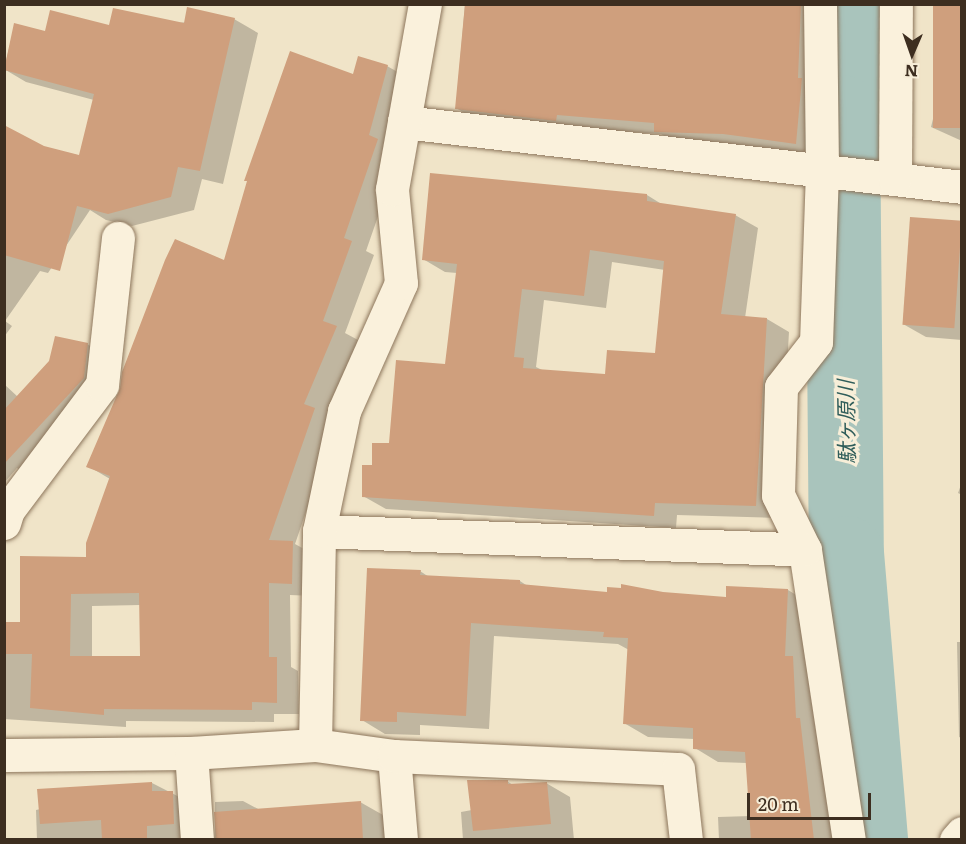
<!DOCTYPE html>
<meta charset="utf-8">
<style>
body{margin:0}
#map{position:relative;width:966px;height:844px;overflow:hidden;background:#f0e4c8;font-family:Literata,"Noto Sans JP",serif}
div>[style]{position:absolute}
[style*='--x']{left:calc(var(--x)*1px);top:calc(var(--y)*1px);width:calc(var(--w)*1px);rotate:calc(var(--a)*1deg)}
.shadow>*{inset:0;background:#0003}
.river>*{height:75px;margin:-37.5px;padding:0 37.5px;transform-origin:37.5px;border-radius:37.5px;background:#a9c4bc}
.building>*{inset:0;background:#cf9f7d;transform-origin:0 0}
.roads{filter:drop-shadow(0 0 2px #8d765c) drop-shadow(0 0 2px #8d765c)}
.minor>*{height:33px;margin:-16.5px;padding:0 16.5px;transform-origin:16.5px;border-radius:16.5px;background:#faf1dc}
span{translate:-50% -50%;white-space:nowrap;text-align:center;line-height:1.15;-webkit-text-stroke:6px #f7eed8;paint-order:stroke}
.water-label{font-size:21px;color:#2f5d5a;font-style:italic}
.frame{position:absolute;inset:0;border:6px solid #3d2e20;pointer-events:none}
.north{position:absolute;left:882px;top:24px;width:60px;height:60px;-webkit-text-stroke:4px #f7eed8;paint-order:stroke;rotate:182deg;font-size:16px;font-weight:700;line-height:24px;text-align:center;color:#3d2e20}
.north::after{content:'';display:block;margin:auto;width:21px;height:27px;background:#3d2e20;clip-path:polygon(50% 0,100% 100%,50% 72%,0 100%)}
.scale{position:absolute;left:747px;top:793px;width:124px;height:27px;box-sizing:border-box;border:3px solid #3d2e20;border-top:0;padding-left:8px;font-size:18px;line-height:21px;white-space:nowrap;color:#3d2e20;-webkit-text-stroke:4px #f7eed8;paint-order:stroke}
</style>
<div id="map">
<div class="shadow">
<i style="clip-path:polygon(465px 4px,821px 4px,819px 156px,679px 145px,661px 134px,480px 122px,456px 108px)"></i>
<i style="clip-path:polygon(962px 4px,962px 141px,931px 127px)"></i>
<i style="clip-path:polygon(234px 19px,258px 33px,223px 184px,202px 179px,194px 210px,132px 226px,106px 220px,90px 210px,48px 273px,40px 271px,5px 321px,12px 326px,4px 337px,4px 129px,44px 147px,81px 156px,94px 100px,26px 82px,4px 69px,15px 24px,46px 32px)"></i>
<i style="clip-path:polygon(evenodd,387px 66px,410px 79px,400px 153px,366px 251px,374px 255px,345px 333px,358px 340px,337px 422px,295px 544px,315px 555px,314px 596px,290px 595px,291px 667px,298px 671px,299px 714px,274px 714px,274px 722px,126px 721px,126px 727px,4px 719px,6px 624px,22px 623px,88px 558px,110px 479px,88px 466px,354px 76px,387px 66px,140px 605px,141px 657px,92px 658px,92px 606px,140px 605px)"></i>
<i style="clip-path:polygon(evenodd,647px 195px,663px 205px,735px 215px,758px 228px,745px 318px,767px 319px,789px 332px,778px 518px,677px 515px,676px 528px,386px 509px,363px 496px,374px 467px,446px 365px,457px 273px,445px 272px,423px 259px,647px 195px,612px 262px,665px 270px,656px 355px,606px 376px,544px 371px,536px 367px,544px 300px,606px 308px,612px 262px)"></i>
<i style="clip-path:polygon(962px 223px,962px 340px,926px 337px,903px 324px)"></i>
<i style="clip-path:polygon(87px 344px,110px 357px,29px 476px,17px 468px,4px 483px,4px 384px,18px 397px)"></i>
<i style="clip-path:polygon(962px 482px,962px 495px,958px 493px)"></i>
<i style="clip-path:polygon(420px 571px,429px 577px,520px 581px,529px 587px,608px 593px,727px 598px,788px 590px,811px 604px,835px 840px,719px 840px,718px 817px,751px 816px,747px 763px,718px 762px,695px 748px,694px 739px,648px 737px,624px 723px,629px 650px,618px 644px,494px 636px,489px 729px,420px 725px,420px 735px,385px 734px,362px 720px)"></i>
<i style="clip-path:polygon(957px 642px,962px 642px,962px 738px,959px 737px)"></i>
<i style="clip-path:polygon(507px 781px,513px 785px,546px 783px,570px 797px,574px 840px,463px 840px,461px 812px,472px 810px)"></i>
<i style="clip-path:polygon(152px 783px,195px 805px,200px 840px,37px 840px,36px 810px)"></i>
<i style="clip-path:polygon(243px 801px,260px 810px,360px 802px,383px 815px,385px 840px,215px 840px,215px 802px)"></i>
</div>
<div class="river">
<i style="--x:851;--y:4;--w:108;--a:94.8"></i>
<i style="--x:842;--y:112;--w:441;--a:89.5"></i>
<i style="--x:846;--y:553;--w:288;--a:85.2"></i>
</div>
<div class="building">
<i style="clip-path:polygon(465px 4px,801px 4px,798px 78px,802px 78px,796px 144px,723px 134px,654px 132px,654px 123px,557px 115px,556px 121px,455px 109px)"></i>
<i style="left:933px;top:4px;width:29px;height:124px"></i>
<i style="clip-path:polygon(187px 7px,235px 18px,200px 171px,178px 167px,171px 197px,108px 214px,77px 206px,60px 271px,4px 255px,4px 125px,44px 146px,79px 155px,94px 94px,4px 70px,14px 23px,45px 31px,50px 10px,109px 25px,113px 8px,184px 23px)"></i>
<i style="clip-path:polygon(evenodd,290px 51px,353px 74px,358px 56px,388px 65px,369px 135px,378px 139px,344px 238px,352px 241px,323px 321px,337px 326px,304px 404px,315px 408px,269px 540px,293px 541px,292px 584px,269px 583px,269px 657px,277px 657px,277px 703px,252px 702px,252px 710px,104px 709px,104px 715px,30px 708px,32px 654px,5px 654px,5px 622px,20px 622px,20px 556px,86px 557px,86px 543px,110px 476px,86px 467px,120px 388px,122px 372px,165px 260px,175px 239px,224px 260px,247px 181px,244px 181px,290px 51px,139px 593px,140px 656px,70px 656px,71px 594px,139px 593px)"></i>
<i style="clip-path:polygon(evenodd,430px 173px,647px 194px,647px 201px,736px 214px,721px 314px,767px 318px,756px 506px,655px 503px,654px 516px,362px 497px,362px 465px,372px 465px,372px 443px,389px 443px,396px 360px,445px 364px,457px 264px,422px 260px,430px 173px,590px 250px,664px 261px,655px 353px,607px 350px,605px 374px,523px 368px,524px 358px,514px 357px,522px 289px,584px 296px,590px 250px)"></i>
<i style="left:910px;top:217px;width:52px;height:108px;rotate:4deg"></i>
<i style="clip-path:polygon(55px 336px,88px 343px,84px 378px,4px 464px,4px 410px,49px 361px)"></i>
<i style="clip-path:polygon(367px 568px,421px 570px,420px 575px,520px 580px,520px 584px,607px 592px,607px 587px,621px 588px,621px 584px,663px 592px,726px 597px,726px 586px,788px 589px,785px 656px,793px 656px,796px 718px,800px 718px,814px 840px,751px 840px,745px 752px,693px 749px,693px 728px,623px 724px,628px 638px,603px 637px,604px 632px,471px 623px,466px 716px,397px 712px,397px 722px,360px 721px)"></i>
<i style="clip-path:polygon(467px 780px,508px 780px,508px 784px,547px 782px,551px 824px,473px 831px)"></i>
<i style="clip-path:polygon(152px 782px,152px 791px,173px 791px,174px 824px,147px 826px,147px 840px,102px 840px,101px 820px,40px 824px,37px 789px)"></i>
<i style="clip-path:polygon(361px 801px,363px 840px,216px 840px,214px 812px)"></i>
</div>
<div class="roads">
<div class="minor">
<i style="--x:820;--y:4;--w:167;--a:89.3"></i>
<i style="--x:822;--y:171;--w:171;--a:92"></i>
<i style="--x:816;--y:342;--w:57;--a:127.9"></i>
<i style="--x:781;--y:387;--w:108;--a:91.6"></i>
<i style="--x:778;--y:495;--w:61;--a:63.9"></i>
<i style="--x:805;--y:550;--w:293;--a:81.4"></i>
<i style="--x:404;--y:122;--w:562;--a:6.64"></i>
<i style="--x:895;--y:179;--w:175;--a:-89.7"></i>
<i style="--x:4;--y:523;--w:14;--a:-73"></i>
<i style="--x:8;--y:510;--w:156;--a:-53.1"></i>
<i style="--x:102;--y:385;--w:148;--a:-83.8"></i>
<i style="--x:319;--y:531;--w:486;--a:2.2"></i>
<i style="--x:315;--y:745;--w:80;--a:7.9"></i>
<i style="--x:394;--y:756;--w:84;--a:85.2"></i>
<i style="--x:4;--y:755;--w:187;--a:-0.6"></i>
<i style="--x:394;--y:756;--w:284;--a:2.6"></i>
<i style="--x:678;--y:769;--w:71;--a:83.6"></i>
<i style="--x:197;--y:840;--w:87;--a:-93.9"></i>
<i style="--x:191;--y:753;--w:124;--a:-3.7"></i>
<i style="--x:315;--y:745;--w:214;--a:-88.9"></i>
<i style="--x:319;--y:531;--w:123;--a:-78.2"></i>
<i style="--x:344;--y:411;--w:140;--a:-66"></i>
<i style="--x:401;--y:283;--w:94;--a:-95.5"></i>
<i style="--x:392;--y:189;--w:188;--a:-79.9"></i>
<i style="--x:956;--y:840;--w:9;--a:-49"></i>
</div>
</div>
<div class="water-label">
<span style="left:845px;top:422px;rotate:-91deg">駄ヶ原川</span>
</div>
<div class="frame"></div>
<div class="north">N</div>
<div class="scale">20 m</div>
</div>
